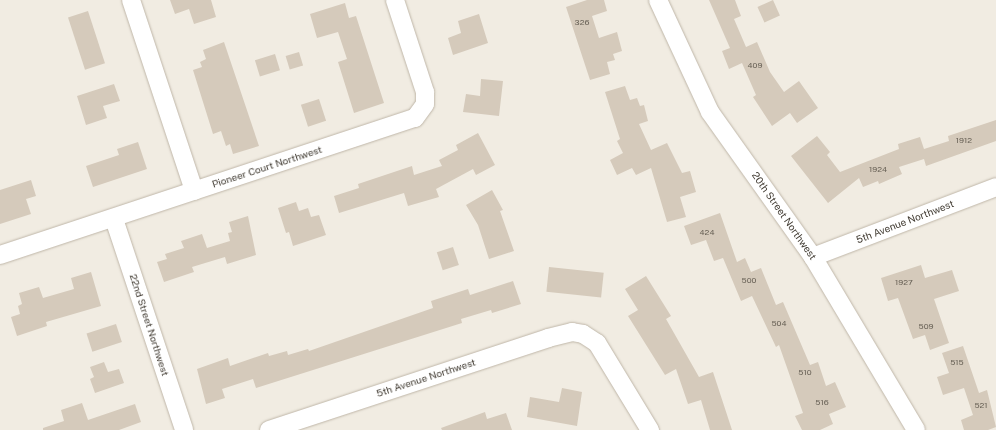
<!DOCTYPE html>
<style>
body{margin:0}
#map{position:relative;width:996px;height:430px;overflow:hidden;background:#f1ece2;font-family:"Public Sans",sans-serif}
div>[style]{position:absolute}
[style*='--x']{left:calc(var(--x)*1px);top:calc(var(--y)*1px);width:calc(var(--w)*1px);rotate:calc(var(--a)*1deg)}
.building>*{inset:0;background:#d5cabb;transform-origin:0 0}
.roads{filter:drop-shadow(0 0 1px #bfb6a8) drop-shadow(0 0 1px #bfb6a8)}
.street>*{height:18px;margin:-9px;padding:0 9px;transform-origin:9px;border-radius:9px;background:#fff}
span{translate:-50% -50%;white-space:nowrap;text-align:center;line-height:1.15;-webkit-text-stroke:3px #fff;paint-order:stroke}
.number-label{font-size:8px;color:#676055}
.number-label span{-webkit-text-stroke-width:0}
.street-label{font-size:10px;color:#423c33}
</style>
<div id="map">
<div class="building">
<i style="clip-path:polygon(170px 0,211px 0,216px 17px,194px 24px,189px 9px,175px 14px)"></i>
<i style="clip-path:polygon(587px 0,604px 0,607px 11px,592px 16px,599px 38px,617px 32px,622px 51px,613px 54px,615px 60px,607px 62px,610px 74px,590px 80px,566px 7px)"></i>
<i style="clip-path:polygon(709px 0,735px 0,741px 16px,734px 19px,746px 47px,757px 42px,770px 72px,784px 92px,799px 81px,818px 108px,797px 123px,790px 113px,772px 126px,753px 97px,756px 95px,742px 63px,729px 69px,722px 51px,730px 48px)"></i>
<i style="left:773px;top:0;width:17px;height:17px;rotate:66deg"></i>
<i style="clip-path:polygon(345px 3px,349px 18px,356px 16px,384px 103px,354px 113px,338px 62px,347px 59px,338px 32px,317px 38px,310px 14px)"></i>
<i style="left:88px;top:11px;width:55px;height:21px;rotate:72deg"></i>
<i style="clip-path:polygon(479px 14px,488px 43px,453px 55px,448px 38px,461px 33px,458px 21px)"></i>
<i style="clip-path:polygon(224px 42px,259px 146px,233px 154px,230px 144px,226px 146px,221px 131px,213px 134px,193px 70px,202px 67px,200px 62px,206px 59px,203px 50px)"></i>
<i style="left:299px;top:52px;width:14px;height:14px;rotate:73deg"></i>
<i style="left:275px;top:54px;width:17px;height:21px;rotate:73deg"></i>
<i style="clip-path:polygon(481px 79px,503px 81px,499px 116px,463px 112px,466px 94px,480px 96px)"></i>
<i style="clip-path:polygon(114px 84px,120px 101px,103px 106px,107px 118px,86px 125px,77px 96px)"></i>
<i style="clip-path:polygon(625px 86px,630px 100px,637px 98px,640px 106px,644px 105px,648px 121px,639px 124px,651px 150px,667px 143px,682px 173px,690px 171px,696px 192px,680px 197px,686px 217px,667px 222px,651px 168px,636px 175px,632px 168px,617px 175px,610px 160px,623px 153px,617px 141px,620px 139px,605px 92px)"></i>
<i style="left:319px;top:99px;width:23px;height:19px;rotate:72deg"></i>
<i style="clip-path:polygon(996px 120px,996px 141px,926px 166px,924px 159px,899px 167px,902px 174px,879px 184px,878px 181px,863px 187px,859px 178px,828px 203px,791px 156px,817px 136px,830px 152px,827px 155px,840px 172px,899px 149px,898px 144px,920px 137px,924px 149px,949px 141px,948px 136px)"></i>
<i style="clip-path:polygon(478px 133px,495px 165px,476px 175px,473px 169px,436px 189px,439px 197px,408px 206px,404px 193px,339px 213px,334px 196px,359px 188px,358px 184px,412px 166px,414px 175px,442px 166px,439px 160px,458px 150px,456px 145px)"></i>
<i style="clip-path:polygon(138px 142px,147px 169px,93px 187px,86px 166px,119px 155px,117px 149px)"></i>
<i style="clip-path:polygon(31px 180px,36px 196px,26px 199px,31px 214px,0 224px,0 190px)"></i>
<i style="clip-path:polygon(492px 190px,503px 210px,500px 211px,514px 251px,489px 259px,478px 225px,466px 205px)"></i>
<i style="clip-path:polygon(296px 202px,299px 211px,308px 208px,311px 217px,319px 215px,326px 235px,293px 246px,289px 232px,286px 233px,278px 208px)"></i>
<i style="clip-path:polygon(720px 213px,737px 262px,745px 258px,751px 272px,761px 268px,776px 305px,783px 302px,810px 365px,818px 362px,826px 386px,835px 382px,846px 407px,829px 414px,833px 424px,820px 430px,802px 430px,795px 416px,803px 413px,779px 345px,776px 347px,752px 296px,741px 301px,723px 258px,714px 261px,706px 240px,691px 245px,684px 226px)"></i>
<i style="clip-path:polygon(248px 216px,256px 255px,227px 264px,225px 257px,192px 267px,194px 272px,164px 282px,157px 262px,167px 259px,165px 254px,184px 248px,181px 241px,202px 234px,207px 248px,230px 241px,228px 233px,232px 232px,229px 222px)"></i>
<i style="left:453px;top:247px;width:19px;height:17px;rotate:72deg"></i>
<i style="clip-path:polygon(921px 265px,925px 278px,952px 270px,959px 291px,934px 299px,949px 343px,930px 350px,925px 335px,913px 339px,898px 298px,888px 301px,881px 278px)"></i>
<i style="left:549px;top:267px;width:55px;height:25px;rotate:6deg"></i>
<i style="clip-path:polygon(91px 272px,101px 306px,46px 322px,47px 326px,17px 336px,11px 317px,20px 314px,18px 306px,22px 304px,19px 293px,39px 287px,43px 298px,74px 289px,71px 278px)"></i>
<i style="clip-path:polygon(646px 276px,671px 316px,666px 319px,699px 377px,713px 372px,732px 430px,710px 430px,701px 400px,688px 404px,676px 369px,665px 375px,628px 316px,638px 310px,625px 289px)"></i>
<i style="clip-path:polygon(513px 281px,521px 304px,492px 313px,491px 310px,461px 319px,462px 323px,256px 388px,253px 379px,222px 389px,225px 398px,206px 404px,197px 369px,228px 358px,230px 366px,268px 353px,269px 356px,287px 351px,288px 355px,308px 349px,309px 351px,433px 308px,431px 301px,468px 289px,470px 295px)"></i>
<i style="left:116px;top:324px;width:19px;height:31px;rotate:72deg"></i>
<i style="clip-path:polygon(963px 346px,979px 393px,987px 390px,996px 427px,988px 430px,964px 430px,961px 420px,973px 415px,964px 388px,943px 395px,937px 377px,949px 373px,942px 353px)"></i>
<i style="clip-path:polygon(104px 362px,108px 372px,119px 369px,124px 383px,95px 393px,90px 379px,94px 377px,90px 367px)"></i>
<i style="clip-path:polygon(562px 388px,582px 392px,577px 426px,527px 417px,530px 397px,559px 402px)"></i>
<i style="clip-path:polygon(82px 403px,88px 420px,135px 404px,141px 422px,119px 430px,43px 430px,43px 428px,64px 421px,61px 410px)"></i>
<i style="clip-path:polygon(485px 412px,487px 419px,506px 413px,512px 430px,442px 430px,441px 428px)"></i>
</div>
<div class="roads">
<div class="street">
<i style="--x:131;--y:0;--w:201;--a:71.7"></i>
<i style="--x:658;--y:0;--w:123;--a:65.1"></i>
<i style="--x:710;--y:112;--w:178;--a:54.6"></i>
<i style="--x:813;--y:257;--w:201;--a:59.2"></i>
<i style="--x:114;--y:219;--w:222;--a:71.6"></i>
<i style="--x:0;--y:255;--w:437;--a:-18.3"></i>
<i style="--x:415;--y:118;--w:17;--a:-54"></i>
<i style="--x:425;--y:104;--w:12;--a:-90"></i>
<i style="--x:425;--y:92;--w:97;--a:-108.1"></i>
<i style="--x:813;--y:257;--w:196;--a:-20.9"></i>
<i style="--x:269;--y:430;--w:294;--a:-18.2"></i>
<i style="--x:548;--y:338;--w:25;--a:-14"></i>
<i style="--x:572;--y:332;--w:11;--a:10"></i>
<i style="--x:583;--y:334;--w:17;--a:33"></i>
<i style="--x:597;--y:343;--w:102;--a:58.7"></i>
</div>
</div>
<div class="number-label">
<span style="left:582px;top:23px">326</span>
<span style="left:755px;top:66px">409</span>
<span style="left:964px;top:141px">1912</span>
<span style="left:878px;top:170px">1924</span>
<span style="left:707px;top:233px">424</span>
<span style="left:749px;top:281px">500</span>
<span style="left:904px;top:283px">1927</span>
<span style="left:779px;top:324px">504</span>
<span style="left:926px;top:327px">509</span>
<span style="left:957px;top:363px">515</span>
<span style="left:805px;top:373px">510</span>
<span style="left:822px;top:403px">516</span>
<span style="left:981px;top:406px">521</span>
</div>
<div class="street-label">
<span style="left:267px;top:167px;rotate:-18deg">Pioneer Court Northwest</span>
<span style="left:784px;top:216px;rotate:55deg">20th Street Northwest</span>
<span style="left:905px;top:222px;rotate:-21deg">5th Avenue Northwest</span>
<span style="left:149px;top:325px;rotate:72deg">22nd Street Northwest</span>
<span style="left:426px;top:378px;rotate:-18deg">5th Avenue Northwest</span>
</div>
</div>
